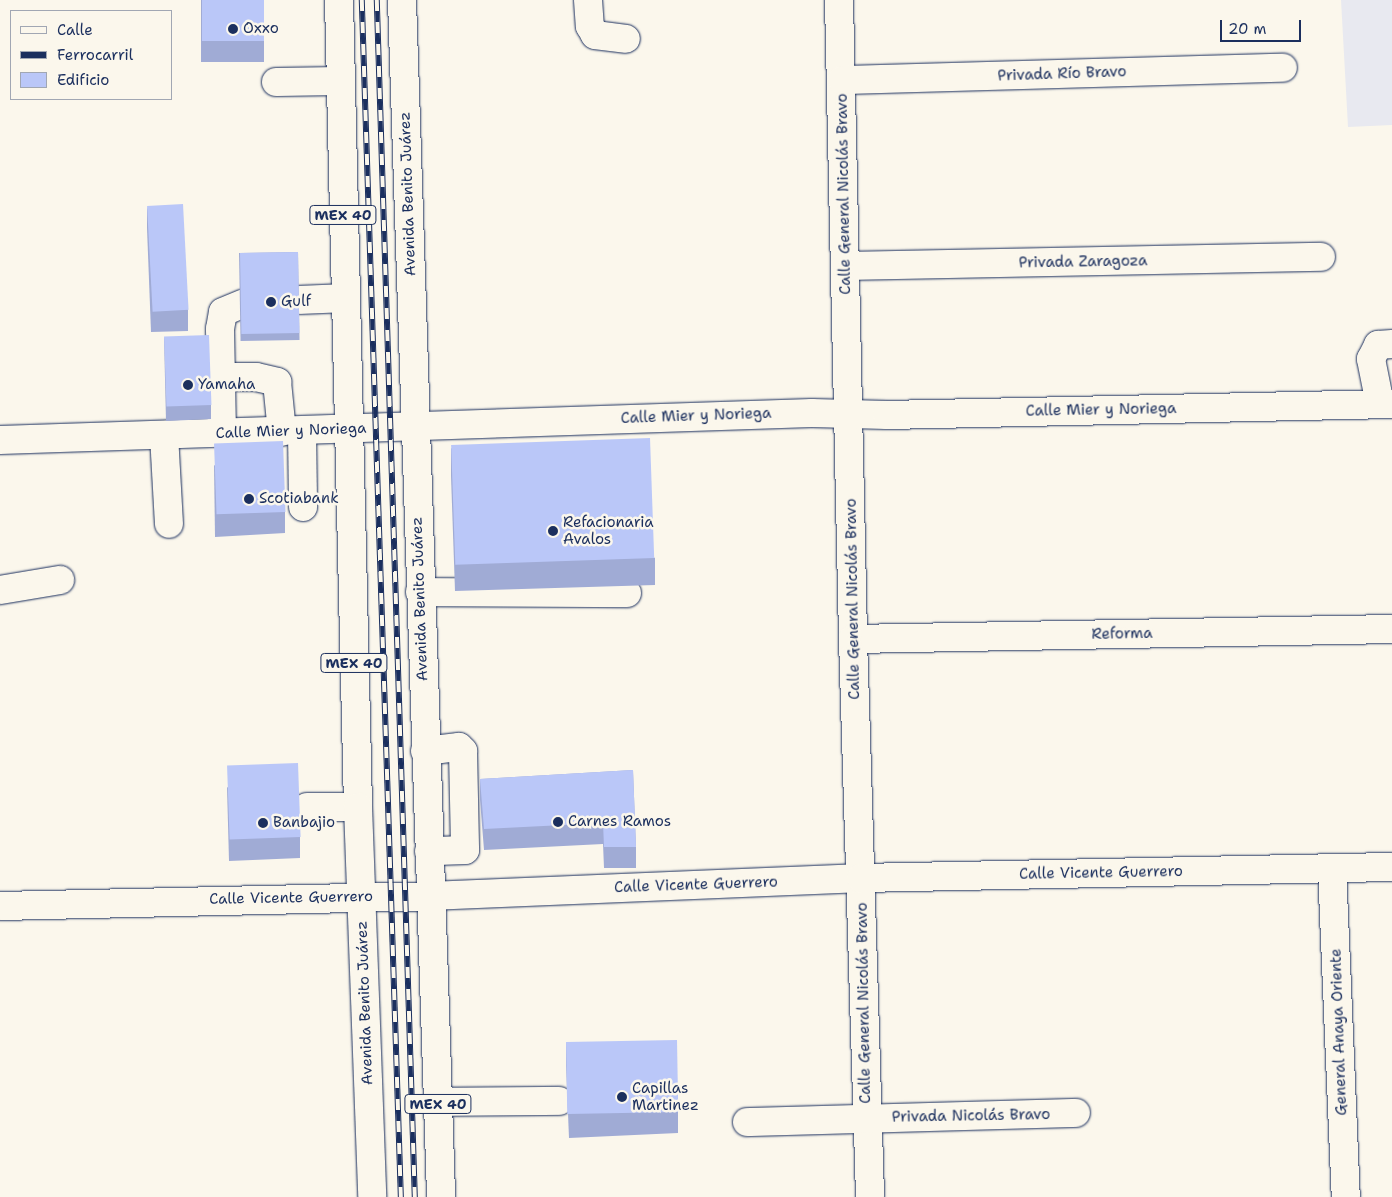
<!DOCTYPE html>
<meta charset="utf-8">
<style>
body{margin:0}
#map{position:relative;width:1392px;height:1197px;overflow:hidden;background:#fbf7ec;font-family:"Shantell Sans",sans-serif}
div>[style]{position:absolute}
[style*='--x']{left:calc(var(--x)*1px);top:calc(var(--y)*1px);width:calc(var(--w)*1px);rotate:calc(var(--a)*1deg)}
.built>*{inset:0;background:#e8e9f0}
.roads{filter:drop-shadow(0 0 1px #1b2f5e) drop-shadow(0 0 1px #1b2f5e)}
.minor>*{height:28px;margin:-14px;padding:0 14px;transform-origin:14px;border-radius:14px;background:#fbf7ec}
.major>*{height:28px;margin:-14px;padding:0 14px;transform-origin:14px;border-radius:14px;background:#fbf7ec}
.rail>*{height:5.5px;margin-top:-2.75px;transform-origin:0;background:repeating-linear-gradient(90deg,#fbf7ec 0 11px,#1b2f5e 0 22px);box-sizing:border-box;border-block:1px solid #1b2f5e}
.wall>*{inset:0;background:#a0abd5;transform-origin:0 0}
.building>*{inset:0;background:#bac7f8;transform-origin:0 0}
.dots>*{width:14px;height:14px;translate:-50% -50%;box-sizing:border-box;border:2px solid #fbf7ec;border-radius:50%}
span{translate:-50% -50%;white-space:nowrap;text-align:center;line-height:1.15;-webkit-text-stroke:5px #fbf7ec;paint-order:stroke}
.shield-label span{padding:1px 4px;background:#fbf7ec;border:1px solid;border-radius:4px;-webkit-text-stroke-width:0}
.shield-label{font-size:14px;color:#1b2f5e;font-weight:700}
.poi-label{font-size:15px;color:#1b2f5e}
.left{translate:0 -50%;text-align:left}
.street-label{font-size:15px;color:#1b2f5e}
.legend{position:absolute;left:10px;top:10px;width:162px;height:90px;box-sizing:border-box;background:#fbf7ec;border:1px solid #a1a7b3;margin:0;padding:6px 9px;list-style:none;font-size:15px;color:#1b2f5e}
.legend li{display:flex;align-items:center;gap:10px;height:25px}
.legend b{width:25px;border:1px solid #a1a7b3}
.scale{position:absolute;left:1220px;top:20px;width:81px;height:22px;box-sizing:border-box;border:2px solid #1b2f5e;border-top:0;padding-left:6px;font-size:15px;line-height:18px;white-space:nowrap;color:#1b2f5e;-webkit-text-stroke:4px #fbf7ec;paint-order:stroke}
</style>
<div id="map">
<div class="built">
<i style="clip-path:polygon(1341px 0,1392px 0,1392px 125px,1348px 127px)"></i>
</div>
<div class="roads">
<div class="minor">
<i style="--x:588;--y:0;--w:26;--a:86"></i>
<i style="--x:590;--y:26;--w:10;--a:61"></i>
<i style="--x:595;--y:35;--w:31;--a:7"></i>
<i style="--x:839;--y:0;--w:639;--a:88.74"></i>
<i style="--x:853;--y:639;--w:558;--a:88.25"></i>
<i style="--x:842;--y:80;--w:441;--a:-1.6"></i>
<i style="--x:276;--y:82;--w:64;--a:-0.9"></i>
<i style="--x:846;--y:266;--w:475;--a:-1.1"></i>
<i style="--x:300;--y:300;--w:45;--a:-2.5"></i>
<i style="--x:221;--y:377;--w:35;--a:0"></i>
<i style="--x:256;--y:377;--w:22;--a:13"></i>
<i style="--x:277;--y:382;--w:50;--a:84.3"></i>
<i style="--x:1380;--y:404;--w:46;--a:-101.3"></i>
<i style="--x:1371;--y:359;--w:16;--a:-63"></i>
<i style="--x:1378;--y:345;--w:14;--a:-4"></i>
<i style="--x:302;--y:431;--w:76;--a:89.2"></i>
<i style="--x:222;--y:433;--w:104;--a:-91.1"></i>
<i style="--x:220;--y:329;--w:17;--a:-80"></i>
<i style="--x:223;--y:312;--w:21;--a:-23"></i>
<i style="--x:164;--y:435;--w:89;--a:86.8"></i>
<i style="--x:0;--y:440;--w:812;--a:-1.9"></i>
<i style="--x:812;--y:413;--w:75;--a:1.5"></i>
<i style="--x:887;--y:415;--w:505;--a:-1.25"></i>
<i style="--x:0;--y:590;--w:61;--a:-9.5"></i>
<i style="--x:420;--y:592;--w:207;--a:0.3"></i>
<i style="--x:853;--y:639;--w:539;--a:-1.06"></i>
<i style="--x:425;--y:751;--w:34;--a:-7"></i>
<i style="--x:459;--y:747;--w:6;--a:45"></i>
<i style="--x:463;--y:751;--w:99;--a:88.8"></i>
<i style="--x:465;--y:850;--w:36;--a:178"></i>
<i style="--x:307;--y:807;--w:51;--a:0"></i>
<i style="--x:1332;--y:868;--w:329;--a:87.6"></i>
<i style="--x:0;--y:906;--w:431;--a:-1.3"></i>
<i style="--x:431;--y:896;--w:430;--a:-2.4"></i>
<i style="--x:861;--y:878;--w:531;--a:-1.19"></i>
<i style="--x:438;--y:1102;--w:121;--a:-0.5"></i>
<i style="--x:747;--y:1122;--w:329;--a:-1.6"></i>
</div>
<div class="major">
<i style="--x:339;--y:0;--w:807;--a:88.65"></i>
<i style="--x:358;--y:807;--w:390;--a:87.9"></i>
<i style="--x:402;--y:0;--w:1198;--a:88.13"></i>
</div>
</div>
<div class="rail">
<i style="--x:362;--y:0;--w:1198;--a:88.13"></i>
<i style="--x:377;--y:0;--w:1198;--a:88.18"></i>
</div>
<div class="wall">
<i style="left:201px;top:0;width:63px;height:62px"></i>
<i style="clip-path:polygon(147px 207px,188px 310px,188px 331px,151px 332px,147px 228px)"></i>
<i style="left:298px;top:252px;width:88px;height:59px;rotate:89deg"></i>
<i style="clip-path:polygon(164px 337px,211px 405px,211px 419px,166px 421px)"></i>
<i style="clip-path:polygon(451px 448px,655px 558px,655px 585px,455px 591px,451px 476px)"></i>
<i style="clip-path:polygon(214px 465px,285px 512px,285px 533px,215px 537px)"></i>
<i style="clip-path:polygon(633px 770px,636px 847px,636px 868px,604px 868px,603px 844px,484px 850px,480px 800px,480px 779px)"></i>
<i style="clip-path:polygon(227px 787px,300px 837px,300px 858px,229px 861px)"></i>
<i style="clip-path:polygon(566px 1043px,678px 1112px,678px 1133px,569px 1138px,566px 1065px)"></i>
</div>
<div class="building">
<i style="left:202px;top:0;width:62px;height:41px"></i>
<i style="left:183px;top:204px;width:106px;height:36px;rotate:87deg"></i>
<i style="left:298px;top:252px;width:81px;height:58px;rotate:89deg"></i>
<i style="left:209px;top:335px;width:70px;height:45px;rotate:88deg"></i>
<i style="left:650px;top:438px;width:120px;height:199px;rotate:88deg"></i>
<i style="left:283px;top:441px;width:71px;height:69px;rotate:88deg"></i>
<i style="left:298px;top:763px;width:74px;height:71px;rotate:88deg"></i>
<i style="clip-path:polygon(633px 770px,636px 847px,604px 847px,603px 823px,484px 829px,480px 779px)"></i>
<i style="left:677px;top:1040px;width:72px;height:111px;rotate:89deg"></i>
</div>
<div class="dots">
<i style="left:233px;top:29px;background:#1b2f5e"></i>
<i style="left:271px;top:302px;background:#1b2f5e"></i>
<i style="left:188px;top:385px;background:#1b2f5e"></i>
<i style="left:249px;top:499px;background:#1b2f5e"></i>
<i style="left:553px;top:531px;background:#1b2f5e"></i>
<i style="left:558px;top:822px;background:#1b2f5e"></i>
<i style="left:263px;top:823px;background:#1b2f5e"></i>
<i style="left:622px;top:1097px;background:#1b2f5e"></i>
</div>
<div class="shield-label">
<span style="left:343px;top:215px">MEX 40</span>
<span style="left:354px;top:663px">MEX 40</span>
<span style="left:438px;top:1104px">MEX 40</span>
</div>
<div class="poi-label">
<span class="left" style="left:243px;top:29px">Oxxo</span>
<span class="left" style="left:281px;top:302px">Gulf</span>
<span class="left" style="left:198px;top:385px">Yamaha</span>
<span class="left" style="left:259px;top:499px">Scotiabank</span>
<span class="left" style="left:563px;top:531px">Refacionaria<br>Avalos</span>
<span class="left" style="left:568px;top:822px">Carnes Ramos</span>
<span class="left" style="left:273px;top:823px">Banbajio</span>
<span class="left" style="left:632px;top:1097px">Capillas<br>Martinez</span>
</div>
<div class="street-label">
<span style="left:1062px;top:74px;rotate:-2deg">Privada Río Bravo</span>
<span style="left:408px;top:194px;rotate:-92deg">Avenida Benito Juárez</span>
<span style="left:844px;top:194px;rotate:-91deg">Calle General Nicolás Bravo</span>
<span style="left:1083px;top:262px;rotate:-1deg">Privada Zaragoza</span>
<span style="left:1101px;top:410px;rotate:-1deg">Calle Mier y Noriega</span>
<span style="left:696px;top:416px;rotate:-2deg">Calle Mier y Noriega</span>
<span style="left:291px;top:431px;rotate:-2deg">Calle Mier y Noriega</span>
<span style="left:420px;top:599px;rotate:-92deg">Avenida Benito Juárez</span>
<span style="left:853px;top:599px;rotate:-91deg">Calle General Nicolás Bravo</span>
<span style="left:1122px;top:634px;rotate:-1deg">Reforma</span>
<span style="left:1101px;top:873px;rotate:-1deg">Calle Vicente Guerrero</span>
<span style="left:696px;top:885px;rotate:-2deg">Calle Vicente Guerrero</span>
<span style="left:291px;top:898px;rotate:-1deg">Calle Vicente Guerrero</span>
<span style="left:365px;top:1003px;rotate:-92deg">Avenida Benito Juárez</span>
<span style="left:864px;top:1003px;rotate:-91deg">Calle General Nicolás Bravo</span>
<span style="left:1339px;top:1032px;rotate:-92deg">General Anaya Oriente</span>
<span style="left:971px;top:1116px;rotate:-1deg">Privada Nicolás Bravo</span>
</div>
<ul class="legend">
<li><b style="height:6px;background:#fbf7ec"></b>Calle</li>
<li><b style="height:6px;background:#1b2f5e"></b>Ferrocarril</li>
<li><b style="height:14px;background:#bac7f8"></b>Edificio</li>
</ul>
<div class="scale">20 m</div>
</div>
